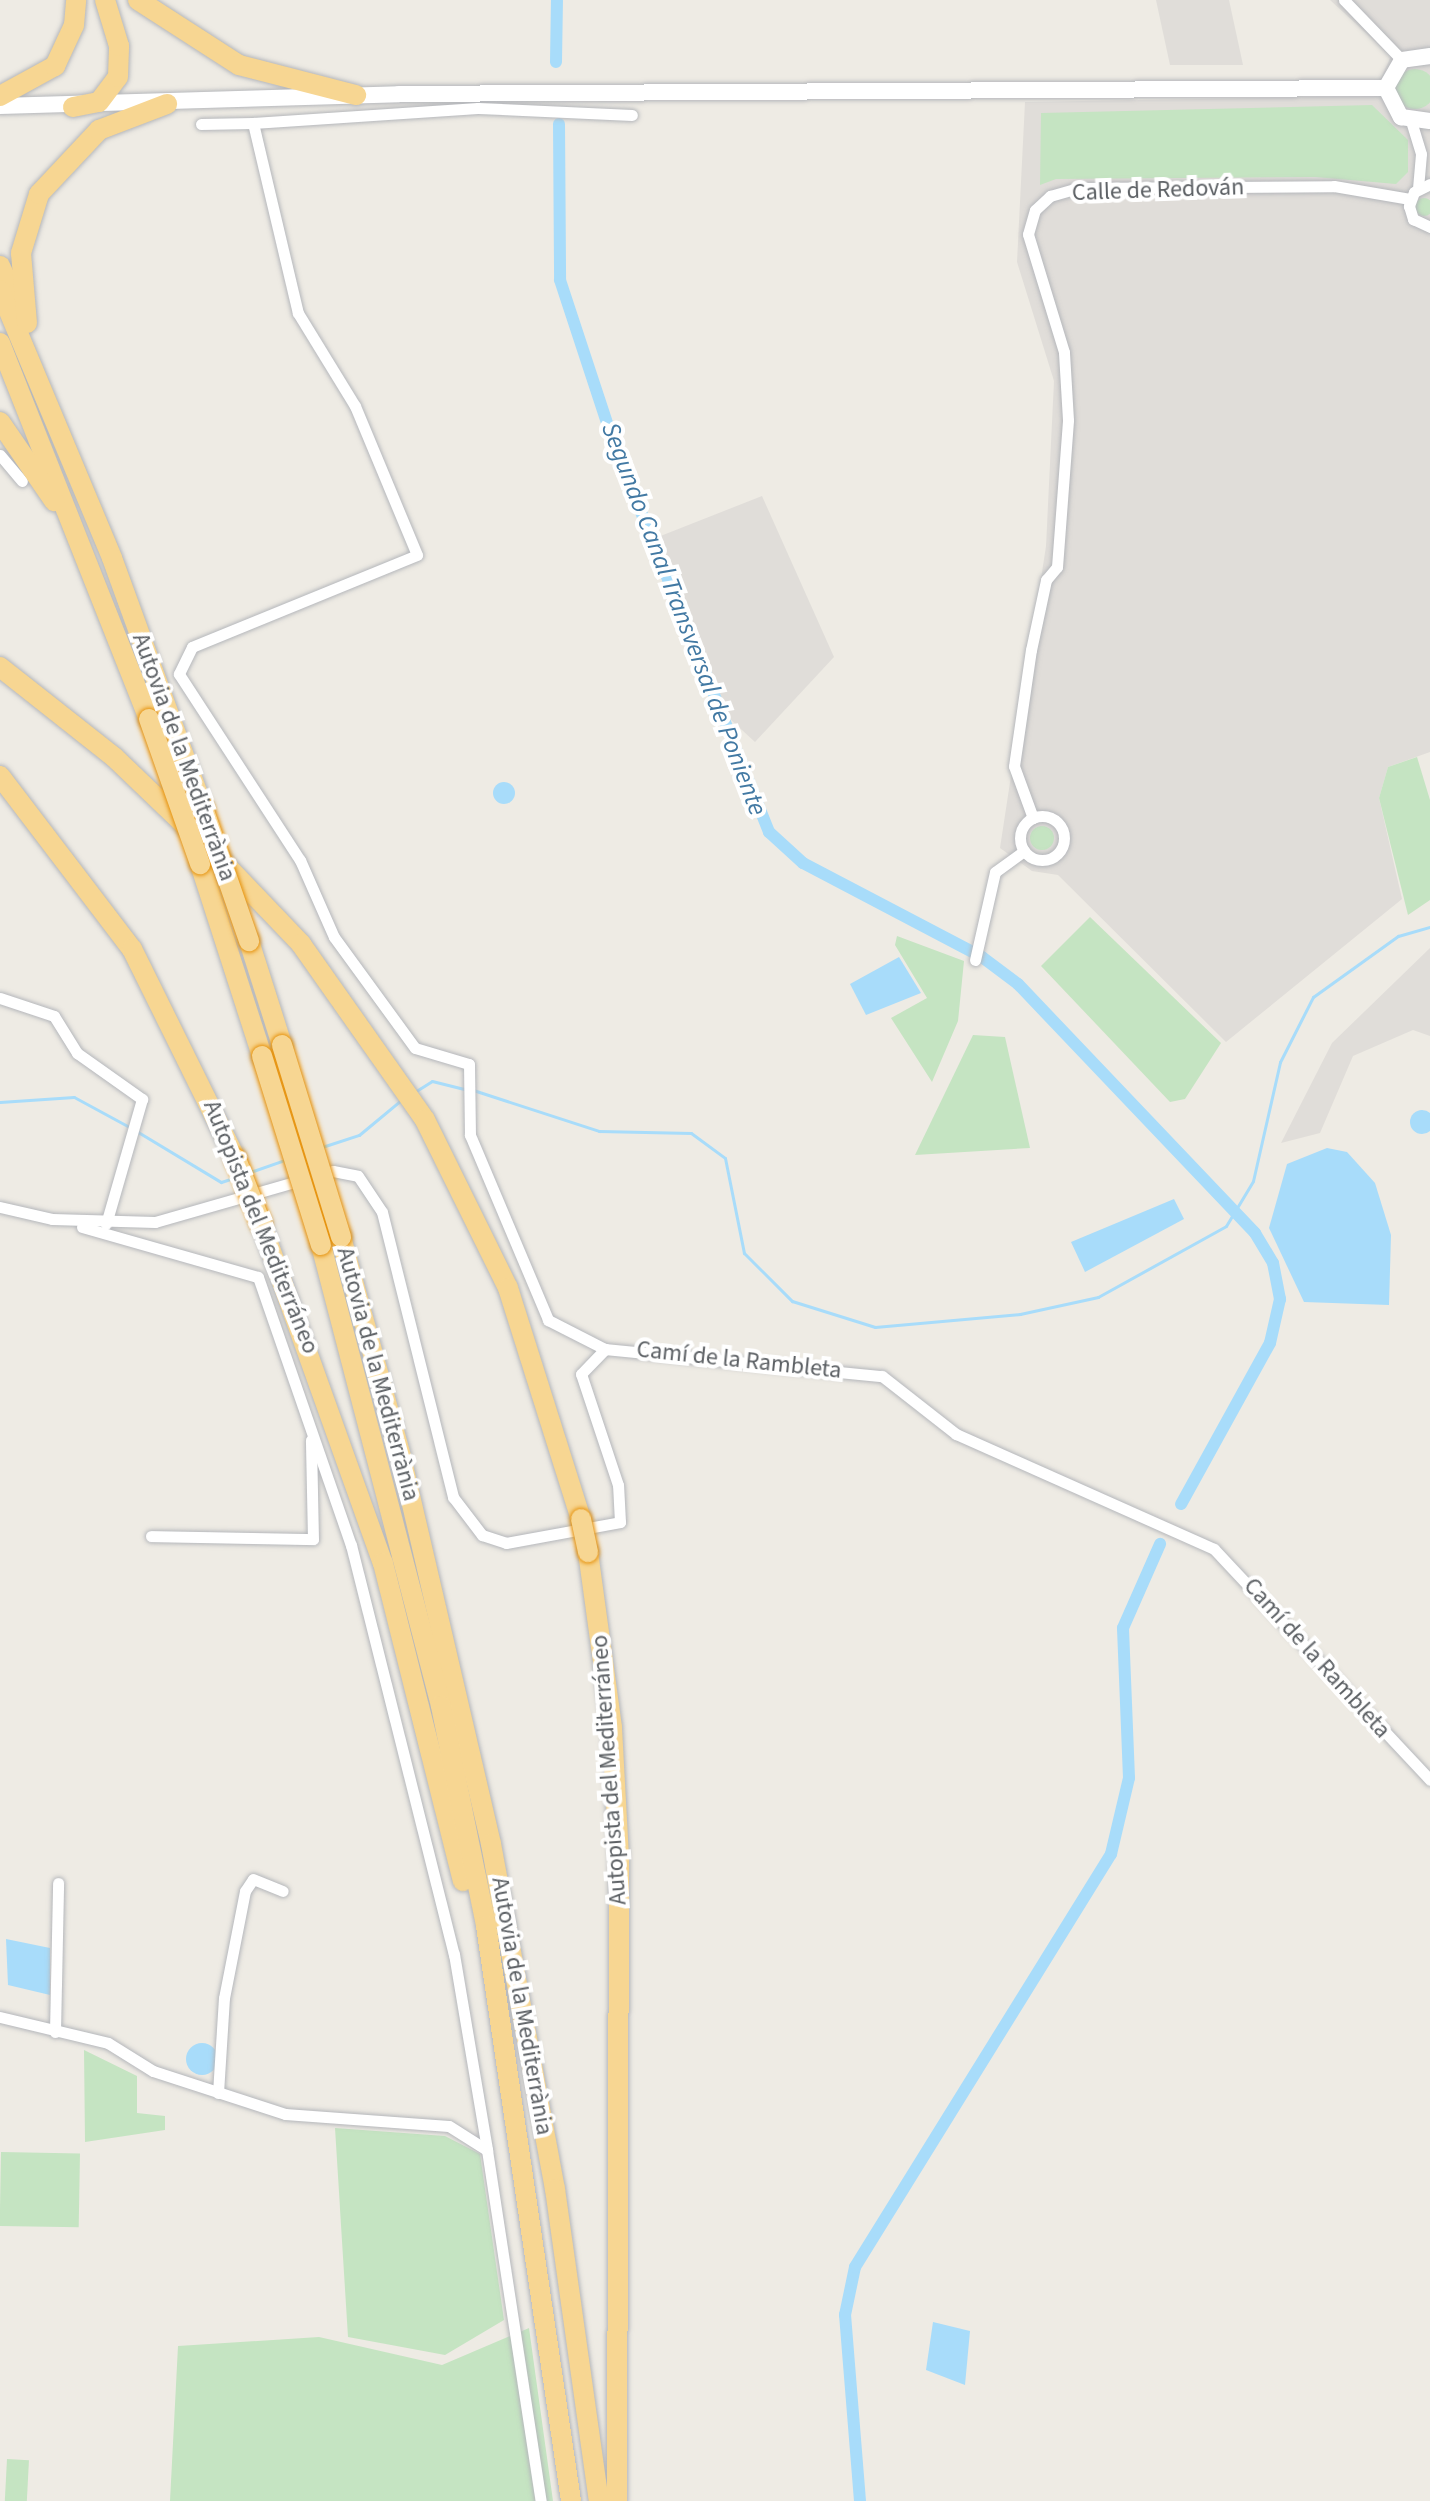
<!DOCTYPE html>
<meta charset="utf-8">
<style>
body{margin:0}
#map{position:relative;width:1430px;height:2501px;overflow:hidden;background:#eeebe4;font-family:"Source Sans 3",sans-serif}
div>[style]{position:absolute}
[style*='--x']{left:calc(var(--x)*1px);top:calc(var(--y)*1px);width:calc(var(--w)*1px);rotate:calc(var(--a)*1deg)}
.industrial>*{inset:0;background:#e0ddd9}
.green>*{inset:0;background:#c5e4c2;transform-origin:0 0}
.round{border-radius:50%}
.water>*{inset:0;background:#a8dcfa}
.stream>*{height:3px;margin:-1.5px;padding:0 1.5px;transform-origin:1.5px;border-radius:1.5px;background:#a8dcfa}
.canal>*{height:12px;margin:-6px;padding:0 6px;transform-origin:6px;border-radius:6px;background:#a8dcfa}
.roads{filter:drop-shadow(0 0 2px #b5b7bb) drop-shadow(0 0 2px #b5b7bb)}
.street>*{height:11px;margin:-5.5px;padding:0 5.5px;transform-origin:5.5px;border-radius:5.5px;background:#fff}
.street>.ring{margin:-5.5px;padding:0;box-sizing:content-box;background:none;border:11px solid #fff;border-radius:50%}
.secondary>*{height:16px;margin:-8px;padding:0 8px;transform-origin:8px;border-radius:8px;background:#fff}
.highway>*{height:20px;margin:-10px;padding:0 10px;transform-origin:10px;border-radius:10px;background:#f7d692}
.bridges{filter:drop-shadow(0 0 2px #e6920c) drop-shadow(0 0 2px #e6920c)}
.highway-bridge>*{height:20px;margin:-10px;padding:0 10px;transform-origin:10px;border-radius:10px;background:#f7d692}
span{translate:-50% -50%;white-space:nowrap;text-align:center;line-height:1.15;-webkit-text-stroke:8px #fff;paint-order:stroke}
.street-label{font-size:24px;color:#5c6064}
.water-label{font-size:26px;color:#4279a3;font-style:italic}
</style>
<div id="map">
<div class="industrial">
<i style="clip-path:polygon(1156px 0,1229px 0,1243px 65px,1170px 65px)"></i>
<i style="clip-path:polygon(1330px 0,1430px 0,1430px 752px,1388px 767px,1379px 798px,1402px 899px,1226px 1042px,1058px 875px,1032px 871px,1000px 848px,1046px 546px,1054px 381px,1017px 262px,1025px 102px,1373px 96px,1391px 56px)"></i>
<i style="clip-path:polygon(762px 496px,834px 657px,755px 742px,730px 719px,658px 537px)"></i>
<i style="clip-path:polygon(1430px 948px,1430px 1036px,1413px 1030px,1353px 1056px,1320px 1133px,1281px 1143px,1332px 1043px)"></i>
</div>
<div class="green">
<i class="round" style="left:1395px;top:69px;width:40px;height:40px"></i>
<i style="clip-path:polygon(1372px 105px,1408px 140px,1408px 172px,1396px 184px,1315px 177px,1056px 179px,1040px 185px,1041px 113px)"></i>
<i class="round" style="left:1415px;top:198px;width:18px;height:18px"></i>
<i style="clip-path:polygon(1417px 757px,1430px 800px,1430px 900px,1408px 915px,1379px 798px,1388px 767px)"></i>
<i class="round" style="left:1030px;top:826px;width:24px;height:24px"></i>
<i style="clip-path:polygon(1090px 917px,1221px 1043px,1185px 1099px,1170px 1102px,1041px 966px)"></i>
<i style="clip-path:polygon(897px 936px,964px 961px,958px 1021px,932px 1082px,891px 1018px,927px 998px,895px 945px)"></i>
<i style="clip-path:polygon(973px 1035px,1005px 1037px,1030px 1148px,915px 1155px)"></i>
<i style="clip-path:polygon(84px 2050px,137px 2076px,137px 2113px,165px 2116px,165px 2130px,85px 2142px)"></i>
<i style="clip-path:polygon(335px 2128px,445px 2136px,480px 2154px,504px 2320px,445px 2355px,348px 2337px)"></i>
<i style="left:1px;top:2152px;width:79px;height:74px;rotate:1deg"></i>
<i style="clip-path:polygon(529px 2328px,553px 2501px,170px 2501px,178px 2346px,319px 2337px,442px 2365px)"></i>
<i style="left:7px;top:2459px;width:22px;height:42px;rotate:3deg"></i>
</div>
<div class="water">
<i class="round" style="left:493px;top:782px;width:22px;height:22px"></i>
<i style="clip-path:polygon(899px 957px,921px 993px,866px 1015px,850px 984px)"></i>
<i class="round" style="left:1410px;top:1110px;width:24px;height:24px"></i>
<i style="clip-path:polygon(1327px 1148px,1347px 1152px,1375px 1183px,1391px 1235px,1389px 1305px,1304px 1302px,1269px 1228px,1287px 1164px)"></i>
<i style="clip-path:polygon(1174px 1199px,1184px 1219px,1085px 1272px,1071px 1242px)"></i>
<i style="clip-path:polygon(6px 1939px,50px 1948px,50px 1995px,8px 1985px)"></i>
<i class="round" style="left:186px;top:2043px;width:32px;height:32px"></i>
<i style="clip-path:polygon(933px 2322px,970px 2331px,965px 2385px,926px 2370px)"></i>
</div>
<div class="stream">
<i style="--x:473;--y:1090;--w:133;--a:18"></i>
<i style="--x:599;--y:1131;--w:92;--a:1.2"></i>
<i style="--x:691;--y:1133;--w:42;--a:36.3"></i>
<i style="--x:725;--y:1158;--w:97;--a:78.7"></i>
<i style="--x:744;--y:1253;--w:68;--a:45"></i>
<i style="--x:792;--y:1301;--w:87;--a:17.4"></i>
<i style="--x:875;--y:1327;--w:146;--a:-5.1"></i>
<i style="--x:1020;--y:1314;--w:80;--a:-12.3"></i>
<i style="--x:1098;--y:1297;--w:146;--a:-29"></i>
<i style="--x:1226;--y:1226;--w:52;--a:-59"></i>
<i style="--x:1253;--y:1181;--w:122;--a:-77.2"></i>
<i style="--x:1280;--y:1062;--w:73;--a:-63.1"></i>
<i style="--x:1313;--y:997;--w:105;--a:-35.7"></i>
<i style="--x:1398;--y:936;--w:33;--a:-16"></i>
<i style="--x:413;--y:1093;--w:22;--a:-32"></i>
<i style="--x:432;--y:1081;--w:34;--a:14"></i>
<i style="--x:0;--y:1102;--w:74;--a:-3.9"></i>
<i style="--x:74;--y:1097;--w:65;--a:28.5"></i>
<i style="--x:138;--y:1132;--w:97;--a:31.1"></i>
<i style="--x:221;--y:1182;--w:16;--a:-18"></i>
<i style="--x:322;--y:1147;--w:39;--a:-18"></i>
<i style="--x:359;--y:1135;--w:53;--a:-39.7"></i>
<i style="--x:250;--y:1172;--w:37;--a:-19"></i>
</div>
<div class="canal">
<i style="--x:556;--y:62;--w:62;--a:-89.1"></i>
<i style="--x:559;--y:124;--w:156;--a:89.6"></i>
<i style="--x:560;--y:280;--w:176;--a:71.8"></i>
<i style="--x:615;--y:447;--w:415;--a:68.2"></i>
<i style="--x:769;--y:832;--w:46;--a:42.4"></i>
<i style="--x:803;--y:863;--w:202;--a:27.7"></i>
<i style="--x:982;--y:957;--w:45;--a:36.9"></i>
<i style="--x:1018;--y:984;--w:344;--a:46.4"></i>
<i style="--x:1255;--y:1233;--w:35;--a:59"></i>
<i style="--x:1273;--y:1263;--w:37;--a:79"></i>
<i style="--x:1280;--y:1299;--w:45;--a:102.8"></i>
<i style="--x:1270;--y:1343;--w:184;--a:118.9"></i>
<i style="--x:860;--y:2501;--w:187;--a:-94.6"></i>
<i style="--x:845;--y:2315;--w:49;--a:-78.2"></i>
<i style="--x:855;--y:2267;--w:486;--a:-58.2"></i>
<i style="--x:1111;--y:1854;--w:78;--a:-76.7"></i>
<i style="--x:1129;--y:1778;--w:150;--a:-92.3"></i>
<i style="--x:1123;--y:1628;--w:92;--a:-66.2"></i>
</div>
<div class="roads">
<div class="street">
<i style="--x:1344;--y:0;--w:83;--a:46"></i>
<i style="--x:1411;--y:121;--w:34;--a:73"></i>
<i style="--x:1421;--y:154;--w:35;--a:95"></i>
<i style="--x:253;--y:123;--w:225;--a:-3.8"></i>
<i style="--x:478;--y:108;--w:154;--a:2.6"></i>
<i style="--x:201;--y:124;--w:52;--a:-1.1"></i>
<i style="--x:253;--y:123;--w:195;--a:76.7"></i>
<i style="--x:298;--y:313;--w:109;--a:58.5"></i>
<i style="--x:355;--y:406;--w:161;--a:67.4"></i>
<i style="--x:417;--y:555;--w:243;--a:157.8"></i>
<i style="--x:192;--y:647;--w:30;--a:116"></i>
<i style="--x:179;--y:674;--w:222;--a:57"></i>
<i style="--x:300;--y:860;--w:84;--a:66.2"></i>
<i style="--x:334;--y:937;--w:137;--a:53.9"></i>
<i style="--x:415;--y:1048;--w:56;--a:16.5"></i>
<i style="--x:469;--y:1064;--w:71;--a:89.2"></i>
<i style="--x:470;--y:1135;--w:201;--a:67.1"></i>
<i style="--x:548;--y:1320;--w:64;--a:27"></i>
<i style="--x:1430;--y:184;--w:18;--a:153"></i>
<i style="--x:1414;--y:192;--w:15;--a:110"></i>
<i style="--x:1409;--y:206;--w:14;--a:73"></i>
<i style="--x:1413;--y:219;--w:19;--a:25"></i>
<i style="--x:0;--y:455;--w:34;--a:50"></i>
<i class="ring" style="left:1020px;top:816px;width:33px;height:33px"></i>
<i style="--x:1033;--y:818;--w:55;--a:-110.1"></i>
<i style="--x:1014;--y:766;--w:117;--a:-81.7"></i>
<i style="--x:1031;--y:650;--w:72;--a:-77.9"></i>
<i style="--x:1046;--y:580;--w:17;--a:-50"></i>
<i style="--x:1057;--y:567;--w:147;--a:-85.7"></i>
<i style="--x:1068;--y:420;--w:68;--a:-93.4"></i>
<i style="--x:1064;--y:352;--w:123;--a:-107"></i>
<i style="--x:1028;--y:234;--w:25;--a:-74"></i>
<i style="--x:1035;--y:210;--w:21;--a:-43"></i>
<i style="--x:1050;--y:196;--w:29;--a:-16"></i>
<i style="--x:1078;--y:188;--w:256;--a:-0.4"></i>
<i style="--x:1334;--y:186;--w:77;--a:9.7"></i>
<i style="--x:975;--y:960;--w:90;--a:-77.2"></i>
<i style="--x:995;--y:872;--w:36;--a:-36"></i>
<i style="--x:0;--y:998;--w:57;--a:18.4"></i>
<i style="--x:54;--y:1016;--w:44;--a:58.1"></i>
<i style="--x:77;--y:1053;--w:80;--a:35.3"></i>
<i style="--x:142;--y:1099;--w:130;--a:106.1"></i>
<i style="--x:0;--y:1207;--w:53;--a:13"></i>
<i style="--x:52;--y:1219;--w:103;--a:1.7"></i>
<i style="--x:155;--y:1222;--w:185;--a:-16"></i>
<i style="--x:333;--y:1171;--w:25;--a:11"></i>
<i style="--x:358;--y:1176;--w:43;--a:56.3"></i>
<i style="--x:382;--y:1212;--w:294;--a:76"></i>
<i style="--x:453;--y:1497;--w:48;--a:52.7"></i>
<i style="--x:482;--y:1535;--w:25;--a:18"></i>
<i style="--x:506;--y:1543;--w:116;--a:-10.4"></i>
<i style="--x:620;--y:1522;--w:37;--a:-93"></i>
<i style="--x:618;--y:1485;--w:117;--a:-108.4"></i>
<i style="--x:581;--y:1374;--w:35;--a:-46"></i>
<i style="--x:605;--y:1349;--w:278;--a:5.6"></i>
<i style="--x:882;--y:1376;--w:94;--a:38.1"></i>
<i style="--x:956;--y:1434;--w:282;--a:24"></i>
<i style="--x:1214;--y:1549;--w:316;--a:46.9"></i>
<i style="--x:82;--y:1227;--w:183;--a:15.9"></i>
<i style="--x:258;--y:1277;--w:284;--a:70.9"></i>
<i style="--x:351;--y:1545;--w:422;--a:75.9"></i>
<i style="--x:454;--y:1954;--w:199;--a:80.4"></i>
<i style="--x:151;--y:1536;--w:162;--a:1.1"></i>
<i style="--x:313;--y:1539;--w:99;--a:-91.2"></i>
<i style="--x:0;--y:2017;--w:111;--a:13.5"></i>
<i style="--x:108;--y:2043;--w:53;--a:31.9"></i>
<i style="--x:153;--y:2071;--w:139;--a:18"></i>
<i style="--x:285;--y:2114;--w:164;--a:4.2"></i>
<i style="--x:449;--y:2126;--w:45;--a:32.3"></i>
<i style="--x:487;--y:2150;--w:355;--a:81.3"></i>
<i style="--x:55;--y:2032;--w:149;--a:-88.8"></i>
<i style="--x:218;--y:2093;--w:95;--a:-86.4"></i>
<i style="--x:224;--y:1998;--w:109;--a:-78.9"></i>
<i style="--x:245;--y:1891;--w:14;--a:-56"></i>
<i style="--x:253;--y:1879;--w:32;--a:22"></i>
</div>
<div class="secondary">
<i style="--x:1430;--y:56;--w:28;--a:172"></i>
<i style="--x:1402;--y:60;--w:32;--a:120"></i>
<i style="--x:1386;--y:88;--w:33;--a:63"></i>
<i style="--x:1401;--y:117;--w:29;--a:8"></i>
<i style="--x:0;--y:106;--w:399;--a:-1.7"></i>
<i style="--x:399;--y:94;--w:987;--a:-0.35"></i>
</div>
<div class="highway">
<i style="--x:138;--y:0;--w:120;--a:32.8"></i>
<i style="--x:239;--y:65;--w:121;--a:14.4"></i>
<i style="--x:0;--y:96;--w:63;--a:-28.6"></i>
<i style="--x:55;--y:66;--w:45;--a:-65.1"></i>
<i style="--x:74;--y:25;--w:25;--a:-85"></i>
<i style="--x:73;--y:107;--w:26;--a:-11"></i>
<i style="--x:99;--y:102;--w:31;--a:-53"></i>
<i style="--x:118;--y:77;--w:31;--a:-88"></i>
<i style="--x:119;--y:46;--w:48;--a:-106.9"></i>
<i style="--x:0;--y:266;--w:41;--a:65.3"></i>
<i style="--x:0;--y:290;--w:290;--a:67.3"></i>
<i style="--x:112;--y:558;--w:266;--a:70"></i>
<i style="--x:27;--y:323;--w:70;--a:-94.9"></i>
<i style="--x:21;--y:253;--w:62;--a:-73"></i>
<i style="--x:39;--y:194;--w:88;--a:-46.8"></i>
<i style="--x:99;--y:130;--w:73;--a:-20.9"></i>
<i style="--x:0;--y:343;--w:404;--a:68.4"></i>
<i style="--x:0;--y:422;--w:96;--a:55.6"></i>
<i style="--x:0;--y:667;--w:145;--a:38.3"></i>
<i style="--x:114;--y:757;--w:103;--a:43.8"></i>
<i style="--x:0;--y:776;--w:218;--a:52.7"></i>
<i style="--x:132;--y:949;--w:234;--a:63.7"></i>
<i style="--x:217;--y:856;--w:122;--a:46.3"></i>
<i style="--x:301;--y:944;--w:215;--a:54.8"></i>
<i style="--x:425;--y:1120;--w:187;--a:63.7"></i>
<i style="--x:508;--y:1288;--w:242;--a:72.5"></i>
<i style="--x:200;--y:864;--w:202;--a:72.1"></i>
<i style="--x:249;--y:941;--w:109;--a:72.4"></i>
<i style="--x:261;--y:1223;--w:361;--a:70.3"></i>
<i style="--x:383;--y:1563;--w:328;--a:75.9"></i>
<i style="--x:341;--y:1237;--w:228;--a:74.7"></i>
<i style="--x:401;--y:1457;--w:397;--a:76.9"></i>
<i style="--x:491;--y:1844;--w:351;--a:79.5"></i>
<i style="--x:555;--y:2189;--w:315;--a:82"></i>
<i style="--x:321;--y:1245;--w:476;--a:75.4"></i>
<i style="--x:441;--y:1706;--w:225;--a:78.4"></i>
<i style="--x:486;--y:1926;--w:581;--a:81.59"></i>
<i style="--x:588;--y:1552;--w:178;--a:82.2"></i>
<i style="--x:612;--y:1728;--w:130;--a:86.9"></i>
<i style="--x:619;--y:1858;--w:643;--a:90.18"></i>
</div>
</div>
<div class="bridges">
<div class="highway-bridge">
<i style="--x:149;--y:719;--w:154;--a:70.6"></i>
<i style="--x:203;--y:808;--w:141;--a:70.9"></i>
<i style="--x:282;--y:1045;--w:201;--a:72.9"></i>
<i style="--x:262;--y:1056;--w:198;--a:72.7"></i>
<i style="--x:236;--y:1159;--w:69;--a:68.7"></i>
<i style="--x:581;--y:1519;--w:34;--a:78"></i>
</div>
</div>
<div class="street-label">
<span style="left:1158px;top:190px;rotate:-2deg">Calle de Redován</span>
<span style="left:184px;top:757px;rotate:70deg">Autovia de la Mediterrània</span>
<span style="left:261px;top:1227px;rotate:68deg">Autopista del Mediterráneo</span>
<span style="left:739px;top:1360px;rotate:6deg">Camí de la Rambleta</span>
<span style="left:378px;top:1374px;rotate:75deg">Autovia de la Mediterrània</span>
<span style="left:1317px;top:1658px;rotate:48deg">Camí de la Rambleta</span>
<span style="left:609px;top:1770px;rotate:-94deg">Autopista del Mediterráneo</span>
<span style="left:522px;top:2006px;rotate:80deg">Autovia de la Mediterrània</span>
</div>
<div class="water-label">
<span style="left:684px;top:619px;rotate:69deg">Segundo Canal Transversal de Poniente</span>
</div>
</div>
